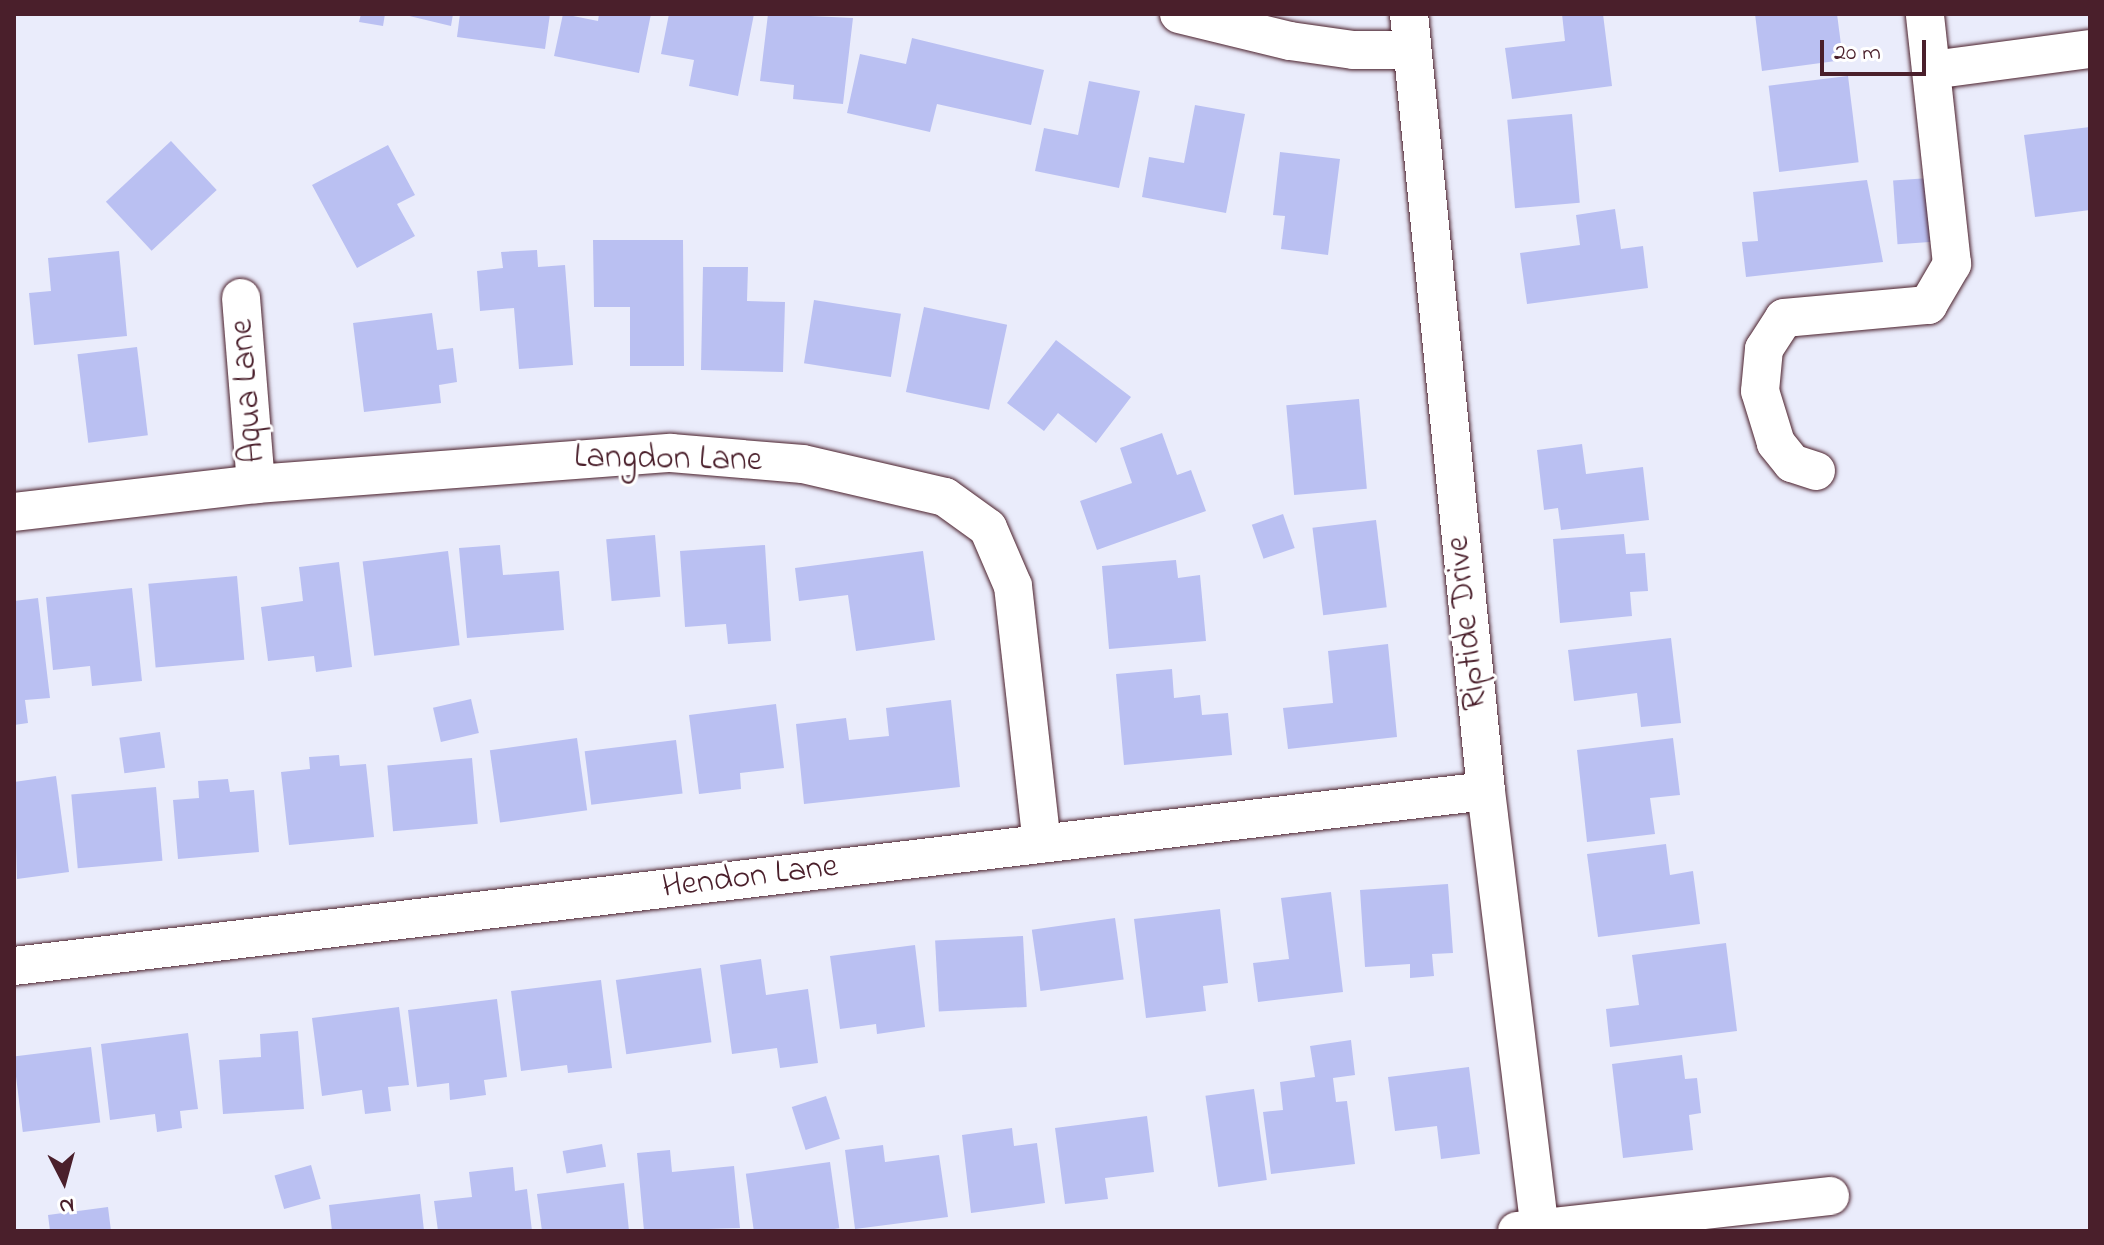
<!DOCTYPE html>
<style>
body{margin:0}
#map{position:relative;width:2104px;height:1245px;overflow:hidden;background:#eaecfb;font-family:"Indie Flower",sans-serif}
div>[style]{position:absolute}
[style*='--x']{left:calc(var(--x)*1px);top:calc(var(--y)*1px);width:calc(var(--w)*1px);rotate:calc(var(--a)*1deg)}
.building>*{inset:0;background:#bac0f2;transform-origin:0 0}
.roads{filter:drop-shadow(0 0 2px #4a1f2b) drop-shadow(0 0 2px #4a1f2b)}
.street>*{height:38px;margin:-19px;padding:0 19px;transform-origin:19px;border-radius:19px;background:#fff}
span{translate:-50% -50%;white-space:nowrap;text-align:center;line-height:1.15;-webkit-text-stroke:6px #fff;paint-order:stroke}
.street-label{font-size:34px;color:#4a1f2b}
.frame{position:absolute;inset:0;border:16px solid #4a1f2b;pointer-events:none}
.north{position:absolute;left:24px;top:1141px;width:80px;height:80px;-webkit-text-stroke:6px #fff;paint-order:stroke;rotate:174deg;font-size:22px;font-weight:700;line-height:32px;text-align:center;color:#4a1f2b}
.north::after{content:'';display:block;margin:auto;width:28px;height:36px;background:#4a1f2b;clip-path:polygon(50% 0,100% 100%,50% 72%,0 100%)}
.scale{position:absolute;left:1820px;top:40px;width:106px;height:36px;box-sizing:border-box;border:4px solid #4a1f2b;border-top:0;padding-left:10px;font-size:24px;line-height:28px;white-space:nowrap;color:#4a1f2b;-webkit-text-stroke:6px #fff;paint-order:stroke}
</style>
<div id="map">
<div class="building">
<i style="clip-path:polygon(361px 14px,385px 14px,383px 26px,359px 22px)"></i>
<i style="clip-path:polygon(401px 14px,453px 14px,451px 26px)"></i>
<i style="clip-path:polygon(460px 14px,550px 14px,545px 49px,457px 37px)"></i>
<i style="clip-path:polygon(563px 14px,598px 21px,599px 14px,651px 14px,639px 73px,554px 56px)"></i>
<i style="clip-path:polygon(669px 14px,754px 14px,738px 96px,689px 86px,694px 60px,661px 54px)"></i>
<i style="clip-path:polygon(768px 14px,853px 18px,843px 104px,793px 99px,794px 85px,760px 81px)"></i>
<i style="clip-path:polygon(1562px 14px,1603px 14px,1612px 86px,1512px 99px,1505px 48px,1565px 41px)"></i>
<i style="clip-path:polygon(1755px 14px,1837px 14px,1843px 60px,1762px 71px)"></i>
<i style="clip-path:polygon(912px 38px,1044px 70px,1031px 125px,937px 104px,930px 132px,847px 113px,860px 54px,906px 64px)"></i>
<i style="left:1848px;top:76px;width:87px;height:80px;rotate:83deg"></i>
<i style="clip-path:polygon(1089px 81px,1140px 91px,1119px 188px,1035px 171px,1044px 128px,1078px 135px)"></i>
<i style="clip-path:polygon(1195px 105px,1245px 114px,1226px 213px,1142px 197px,1149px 157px,1184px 163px)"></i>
<i style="left:1572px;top:114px;width:89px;height:65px;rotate:85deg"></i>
<i style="clip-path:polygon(2090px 127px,2090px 210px,2035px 217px,2024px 135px)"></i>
<i style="left:171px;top:141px;width:67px;height:89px;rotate:47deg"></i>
<i style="clip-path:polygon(388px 145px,415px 195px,397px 204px,415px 236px,357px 268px,312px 185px)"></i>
<i style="clip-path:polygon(1280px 152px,1340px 159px,1328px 255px,1281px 249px,1285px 216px,1273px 215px)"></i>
<i style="left:1929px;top:178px;width:64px;height:36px;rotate:86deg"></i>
<i style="clip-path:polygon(1867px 180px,1883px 262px,1746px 277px,1742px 242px,1758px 241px,1753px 192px)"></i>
<i style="clip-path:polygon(1615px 209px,1621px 249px,1643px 246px,1648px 288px,1527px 304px,1520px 253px,1580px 245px,1576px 215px)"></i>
<i style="clip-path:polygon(593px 240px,683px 240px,684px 366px,630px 366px,630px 307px,594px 307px)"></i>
<i style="clip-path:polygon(537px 250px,538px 267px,565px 265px,573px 365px,519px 369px,514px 308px,480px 311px,477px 271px,503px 268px,501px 252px)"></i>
<i style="clip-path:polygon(119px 251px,127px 336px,34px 345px,29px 293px,51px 291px,48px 258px)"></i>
<i style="clip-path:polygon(703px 267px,748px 267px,747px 301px,785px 302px,783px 372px,701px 370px)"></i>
<i style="left:814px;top:300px;width:88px;height:64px;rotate:9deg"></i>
<i style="left:924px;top:307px;width:85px;height:87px;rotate:12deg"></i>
<i style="clip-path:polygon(432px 313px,437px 350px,453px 348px,457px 382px,439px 385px,441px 403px,364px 412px,353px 323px)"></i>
<i style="clip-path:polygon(1056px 340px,1131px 397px,1096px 443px,1058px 413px,1044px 431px,1007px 403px)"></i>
<i style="left:137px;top:347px;width:89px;height:60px;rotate:83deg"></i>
<i style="left:1359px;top:399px;width:90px;height:73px;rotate:85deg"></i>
<i style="clip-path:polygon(1162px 433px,1177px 475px,1191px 470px,1206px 511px,1097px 550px,1080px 501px,1132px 483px,1120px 448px)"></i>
<i style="clip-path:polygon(1582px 444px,1586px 474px,1643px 467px,1649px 520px,1561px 530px,1558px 508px,1544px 510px,1537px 450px)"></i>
<i style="left:1283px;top:514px;width:36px;height:33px;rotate:71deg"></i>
<i style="left:1376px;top:520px;width:88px;height:64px;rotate:83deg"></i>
<i style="clip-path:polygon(1624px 534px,1626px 554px,1645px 553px,1648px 591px,1630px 592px,1632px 616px,1560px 623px,1553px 539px)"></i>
<i style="left:655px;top:535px;width:62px;height:49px;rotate:85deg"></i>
<i style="clip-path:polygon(500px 545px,503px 575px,559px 571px,564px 630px,467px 638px,459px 548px)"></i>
<i style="clip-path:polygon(765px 545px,771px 641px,728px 644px,726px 624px,685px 627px,680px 551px)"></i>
<i style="left:448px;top:551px;width:95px;height:86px;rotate:83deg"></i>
<i style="clip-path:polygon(923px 551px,935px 640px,856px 651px,848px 595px,799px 601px,795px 568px)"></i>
<i style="clip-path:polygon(1176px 560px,1178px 578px,1200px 575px,1206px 641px,1109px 649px,1102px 566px)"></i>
<i style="clip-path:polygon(339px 562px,352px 667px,316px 672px,314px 656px,268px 661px,261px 607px,303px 601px,299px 567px)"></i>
<i style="left:237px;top:576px;width:84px;height:89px;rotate:85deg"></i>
<i style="clip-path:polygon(132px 588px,142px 681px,92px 686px,90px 666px,53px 670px,46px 597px)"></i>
<i style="clip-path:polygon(38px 598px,50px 698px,25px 700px,28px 723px,14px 725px,14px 601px)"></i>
<i style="clip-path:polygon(1671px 638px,1681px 723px,1641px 727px,1637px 693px,1574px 701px,1568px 650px)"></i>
<i style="clip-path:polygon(1388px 644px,1397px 737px,1288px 749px,1283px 708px,1333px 703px,1328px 651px)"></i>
<i style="clip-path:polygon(1172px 669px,1174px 698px,1200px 695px,1202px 715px,1228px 713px,1232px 755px,1124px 765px,1116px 674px)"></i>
<i style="left:471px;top:699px;width:35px;height:39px;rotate:77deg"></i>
<i style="clip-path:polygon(951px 700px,960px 787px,804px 804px,796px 724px,846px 718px,849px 740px,889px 736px,886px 708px)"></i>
<i style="clip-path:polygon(776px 704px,784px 768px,740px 773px,741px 789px,699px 794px,689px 715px)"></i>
<i style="left:160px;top:732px;width:36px;height:41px;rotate:82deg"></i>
<i style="left:577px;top:738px;width:73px;height:88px;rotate:82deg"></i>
<i style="clip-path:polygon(1673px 738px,1680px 795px,1650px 798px,1655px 834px,1587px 842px,1577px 750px)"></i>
<i style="left:676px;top:740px;width:54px;height:92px;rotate:83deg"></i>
<i style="clip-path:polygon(339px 755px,340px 766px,366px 764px,374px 837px,289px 845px,281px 772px,310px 769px,309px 757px)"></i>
<i style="left:472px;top:758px;width:66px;height:85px;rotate:85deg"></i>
<i style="clip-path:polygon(56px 776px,69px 872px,17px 879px,14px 782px)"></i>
<i style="clip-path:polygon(228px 779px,230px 792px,254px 790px,259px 852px,178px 859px,173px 800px,199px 798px,198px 781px)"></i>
<i style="left:156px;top:787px;width:74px;height:85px;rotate:85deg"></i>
<i style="clip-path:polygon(1666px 844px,1670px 875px,1693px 871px,1700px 924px,1598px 937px,1587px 854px)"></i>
<i style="clip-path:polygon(1448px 884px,1453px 953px,1432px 954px,1434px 976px,1410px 978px,1410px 964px,1365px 967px,1360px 890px)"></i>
<i style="clip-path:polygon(1331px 892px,1343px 992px,1258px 1002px,1253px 963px,1289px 959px,1281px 898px)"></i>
<i style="clip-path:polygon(1220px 909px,1228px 983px,1203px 986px,1206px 1011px,1146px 1018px,1134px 919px)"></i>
<i style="left:1115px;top:918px;width:62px;height:84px;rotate:82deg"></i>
<i style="left:1023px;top:936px;width:71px;height:88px;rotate:87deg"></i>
<i style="clip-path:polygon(1726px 943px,1737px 1031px,1610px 1047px,1606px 1009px,1639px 1005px,1632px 955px)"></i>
<i style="clip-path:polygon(915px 945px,925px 1027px,877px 1034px,876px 1024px,840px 1029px,830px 956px)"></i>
<i style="clip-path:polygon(761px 959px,766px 995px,808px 989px,818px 1063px,780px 1068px,777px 1048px,732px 1054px,720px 965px)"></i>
<i style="left:701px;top:968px;width:75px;height:86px;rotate:82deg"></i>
<i style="clip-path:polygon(601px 980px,612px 1068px,568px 1073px,567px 1065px,521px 1071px,511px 991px)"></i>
<i style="clip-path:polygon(497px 999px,507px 1077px,484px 1080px,486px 1095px,450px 1100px,449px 1083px,417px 1087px,408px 1010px)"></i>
<i style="clip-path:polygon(399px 1007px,409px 1085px,388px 1087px,391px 1111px,365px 1114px,362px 1090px,322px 1096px,312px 1018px)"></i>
<i style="clip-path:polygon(298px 1031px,304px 1109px,223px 1114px,219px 1060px,261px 1057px,260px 1034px)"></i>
<i style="clip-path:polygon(188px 1033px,198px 1109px,180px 1111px,182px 1128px,157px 1132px,155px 1114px,110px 1120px,101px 1044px)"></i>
<i style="clip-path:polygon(1351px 1040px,1355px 1075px,1333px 1078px,1336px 1102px,1347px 1101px,1355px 1164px,1271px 1174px,1263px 1112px,1283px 1110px,1280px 1082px,1315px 1077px,1310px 1046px)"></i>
<i style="left:91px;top:1047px;width:76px;height:78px;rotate:83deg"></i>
<i style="clip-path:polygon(1682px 1055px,1685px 1079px,1697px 1078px,1701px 1113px,1689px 1115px,1693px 1150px,1623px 1158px,1612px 1064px)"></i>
<i style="clip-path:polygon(1469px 1067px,1480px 1154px,1441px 1159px,1437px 1126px,1395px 1131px,1388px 1077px)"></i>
<i style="left:1254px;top:1089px;width:92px;height:49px;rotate:82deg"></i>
<i style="left:826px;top:1096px;width:45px;height:36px;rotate:72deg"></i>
<i style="clip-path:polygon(1147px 1116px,1154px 1172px,1105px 1178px,1108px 1199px,1065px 1204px,1055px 1128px)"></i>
<i style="clip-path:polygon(1012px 1128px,1014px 1146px,1037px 1143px,1045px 1203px,971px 1213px,962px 1135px)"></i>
<i style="left:602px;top:1144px;width:23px;height:40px;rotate:80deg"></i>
<i style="clip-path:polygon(883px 1145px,885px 1162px,939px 1155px,948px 1217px,855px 1229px,845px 1150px)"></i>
<i style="clip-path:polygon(670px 1150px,672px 1172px,734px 1166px,740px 1228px,644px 1231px,637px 1153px)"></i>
<i style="left:830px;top:1162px;width:67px;height:85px;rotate:82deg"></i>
<i style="left:311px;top:1165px;width:35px;height:38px;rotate:74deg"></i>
<i style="clip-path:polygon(513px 1167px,515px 1191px,527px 1189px,532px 1231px,438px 1231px,434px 1201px,472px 1197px,469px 1172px)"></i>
<i style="clip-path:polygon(624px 1183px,629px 1231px,542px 1231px,537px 1194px)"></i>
<i style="clip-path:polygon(420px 1194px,424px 1231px,332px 1231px,329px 1205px)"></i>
<i style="clip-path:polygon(108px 1207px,111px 1231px,50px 1231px,48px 1215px)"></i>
</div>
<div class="roads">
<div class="street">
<i style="--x:1179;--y:14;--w:114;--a:13.7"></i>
<i style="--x:1290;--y:41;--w:64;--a:8.1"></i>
<i style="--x:1353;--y:50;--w:56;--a:0"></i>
<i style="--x:1409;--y:14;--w:781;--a:84.34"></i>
<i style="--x:1486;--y:791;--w:443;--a:83"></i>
<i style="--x:1932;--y:70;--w:159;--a:-7.6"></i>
<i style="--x:241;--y:298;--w:187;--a:85.4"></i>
<i style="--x:1816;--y:471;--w:25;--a:-162"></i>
<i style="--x:1792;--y:463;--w:26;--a:-129"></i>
<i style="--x:1776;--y:443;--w:54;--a:-107.1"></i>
<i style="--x:1760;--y:391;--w:42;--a:-84.6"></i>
<i style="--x:1764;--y:349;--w:37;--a:-57"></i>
<i style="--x:1784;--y:318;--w:145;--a:-5.2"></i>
<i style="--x:1928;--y:305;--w:48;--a:-59.7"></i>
<i style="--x:1952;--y:264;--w:251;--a:-96.2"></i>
<i style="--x:14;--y:512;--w:244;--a:-6.6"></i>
<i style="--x:256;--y:484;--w:416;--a:-4.3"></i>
<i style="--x:671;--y:453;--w:132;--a:4.8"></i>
<i style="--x:803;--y:464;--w:146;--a:13.1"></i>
<i style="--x:945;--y:497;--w:53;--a:35.8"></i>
<i style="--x:988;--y:528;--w:63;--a:66.7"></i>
<i style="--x:1013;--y:586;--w:259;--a:83.6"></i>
<i style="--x:14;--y:966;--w:1482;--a:-6.78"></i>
<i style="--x:1517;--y:1231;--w:315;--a:-6.4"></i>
</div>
</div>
<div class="street-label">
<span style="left:249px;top:391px;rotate:-95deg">Aqua Lane</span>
<span style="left:668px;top:460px;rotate:1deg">Langdon Lane</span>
<span style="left:1468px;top:623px;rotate:-96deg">Riptide Drive</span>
<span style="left:750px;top:878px;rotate:-7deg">Hendon Lane</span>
</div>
<div class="frame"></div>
<div class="north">N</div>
<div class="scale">20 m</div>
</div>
